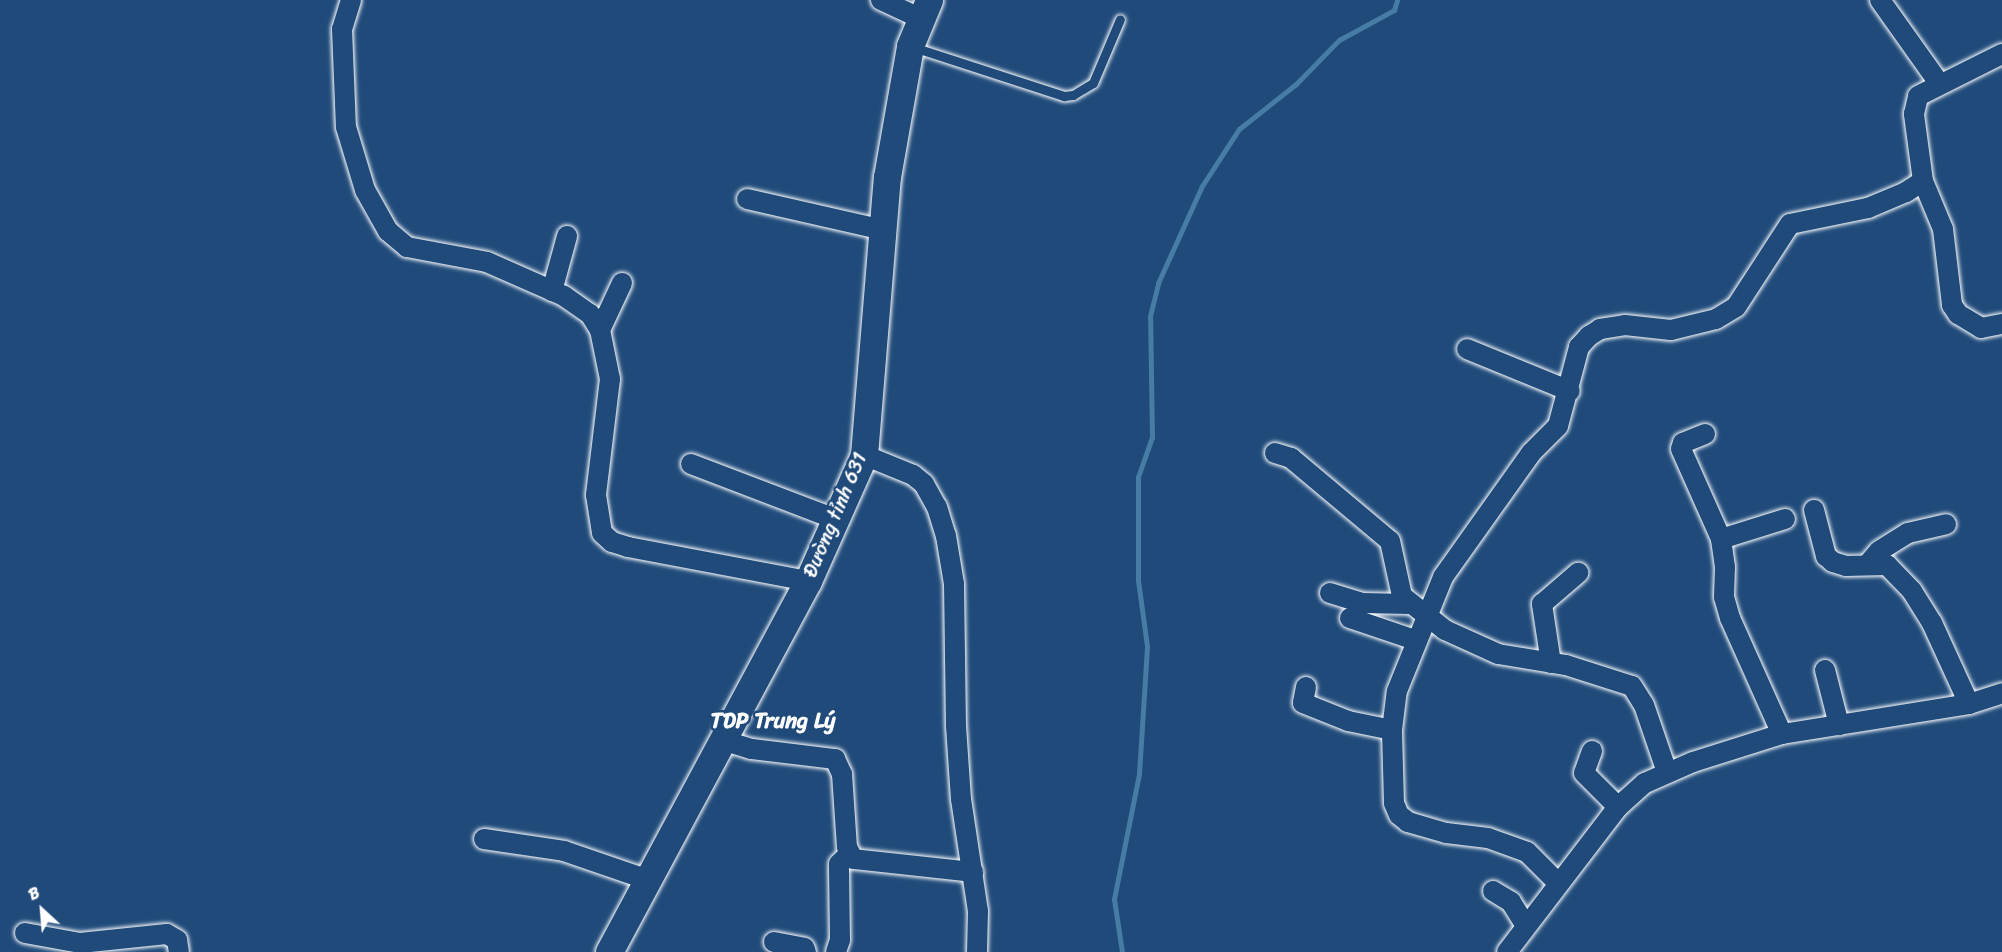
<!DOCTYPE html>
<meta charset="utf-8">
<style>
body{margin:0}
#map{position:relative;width:2002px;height:952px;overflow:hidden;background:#1f4a7a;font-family:Sriracha,sans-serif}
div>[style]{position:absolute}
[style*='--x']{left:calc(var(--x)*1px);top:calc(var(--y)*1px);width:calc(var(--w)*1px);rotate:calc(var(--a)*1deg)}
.stream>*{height:5px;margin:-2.5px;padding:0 2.5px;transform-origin:2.5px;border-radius:2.5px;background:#477ca4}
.roads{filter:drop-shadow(0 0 2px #fff) drop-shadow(0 0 2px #fff)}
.lane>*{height:9px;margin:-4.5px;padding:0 4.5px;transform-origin:4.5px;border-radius:4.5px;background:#1f4a7a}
.street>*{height:20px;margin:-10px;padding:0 10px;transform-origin:10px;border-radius:10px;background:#1f4a7a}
.secondary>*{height:27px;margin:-13.5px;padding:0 13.5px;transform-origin:13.5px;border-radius:13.5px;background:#1f4a7a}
span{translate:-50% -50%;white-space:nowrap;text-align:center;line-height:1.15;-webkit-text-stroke:5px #1f4a7a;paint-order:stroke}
.street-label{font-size:20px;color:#fff}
.quarter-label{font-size:22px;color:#fff;font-weight:700}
.north{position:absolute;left:12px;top:880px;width:60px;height:60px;-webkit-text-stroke:4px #1f4a7a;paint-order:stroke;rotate:334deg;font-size:16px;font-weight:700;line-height:24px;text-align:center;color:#fff}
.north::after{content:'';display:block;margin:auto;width:21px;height:27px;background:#fff;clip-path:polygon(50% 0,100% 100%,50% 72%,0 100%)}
</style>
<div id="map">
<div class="stream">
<i style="--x:1122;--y:952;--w:54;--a:-98.6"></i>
<i style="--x:1114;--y:899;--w:127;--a:-78.7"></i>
<i style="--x:1139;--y:774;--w:128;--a:-86.4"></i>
<i style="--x:1147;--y:646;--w:67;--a:-97.8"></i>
<i style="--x:1138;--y:580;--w:103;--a:-90"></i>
<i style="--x:1138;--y:477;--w:42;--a:-70.7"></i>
<i style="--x:1152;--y:437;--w:121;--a:-90.9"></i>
<i style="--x:1150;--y:316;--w:34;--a:-76"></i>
<i style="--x:1158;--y:283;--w:107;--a:-65.6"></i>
<i style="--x:1202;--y:186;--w:68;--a:-57"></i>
<i style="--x:1239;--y:129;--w:73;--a:-38.3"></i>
<i style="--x:1296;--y:84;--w:62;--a:-45.7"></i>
<i style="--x:1339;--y:40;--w:63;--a:-28.6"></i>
<i style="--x:1394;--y:10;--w:10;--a:-73"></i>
</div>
<div class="roads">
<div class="lane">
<i style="--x:913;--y:47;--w:159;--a:18"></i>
<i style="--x:1064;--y:96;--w:9;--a:-6"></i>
<i style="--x:1073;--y:95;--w:23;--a:-31"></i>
<i style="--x:1093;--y:83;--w:69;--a:-67.1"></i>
</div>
<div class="street">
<i style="--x:351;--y:0;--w:30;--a:107"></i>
<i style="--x:342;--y:29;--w:98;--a:87.7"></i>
<i style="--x:346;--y:127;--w:66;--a:73.2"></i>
<i style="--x:365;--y:190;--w:47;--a:60.7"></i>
<i style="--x:388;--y:231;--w:25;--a:40"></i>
<i style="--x:407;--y:247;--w:81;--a:10.6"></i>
<i style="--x:487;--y:262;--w:84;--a:23.8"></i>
<i style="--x:564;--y:296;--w:32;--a:35"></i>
<i style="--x:590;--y:314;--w:19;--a:58"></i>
<i style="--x:600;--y:330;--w:50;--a:78.5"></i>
<i style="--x:610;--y:379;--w:117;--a:96.9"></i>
<i style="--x:596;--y:495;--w:38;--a:81"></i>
<i style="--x:602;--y:533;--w:13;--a:42"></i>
<i style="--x:612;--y:542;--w:17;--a:17"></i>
<i style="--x:628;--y:547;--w:183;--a:10.7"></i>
<i style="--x:881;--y:0;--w:45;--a:24.9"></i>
<i style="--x:1880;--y:0;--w:102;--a:54.6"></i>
<i style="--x:1923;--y:181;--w:52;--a:67.4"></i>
<i style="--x:1943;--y:229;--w:77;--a:83.2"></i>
<i style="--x:1952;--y:305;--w:11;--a:56"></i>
<i style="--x:1958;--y:314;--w:27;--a:31"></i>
<i style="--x:1981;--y:328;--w:21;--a:-11"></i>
<i style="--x:747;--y:199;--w:139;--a:12.8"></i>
<i style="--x:552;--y:291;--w:57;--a:-74.7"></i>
<i style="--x:600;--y:330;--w:52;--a:-64.9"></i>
<i style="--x:1467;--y:349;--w:111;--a:22.2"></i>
<i style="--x:1705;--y:434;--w:24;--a:158"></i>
<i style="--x:1683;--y:443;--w:6;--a:108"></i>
<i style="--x:1681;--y:449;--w:98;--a:66"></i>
<i style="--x:1721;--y:539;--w:28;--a:82"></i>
<i style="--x:1725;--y:567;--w:30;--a:92"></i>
<i style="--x:1724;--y:597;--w:22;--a:74"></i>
<i style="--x:1730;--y:618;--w:127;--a:65.9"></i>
<i style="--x:1275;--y:453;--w:17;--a:17"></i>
<i style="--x:1291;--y:458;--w:129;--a:40"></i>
<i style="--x:1390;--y:541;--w:56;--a:77.7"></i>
<i style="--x:1402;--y:596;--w:55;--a:38.3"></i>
<i style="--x:1445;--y:630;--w:58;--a:24.4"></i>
<i style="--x:1498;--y:654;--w:69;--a:9.2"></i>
<i style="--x:1566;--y:665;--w:69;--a:17.7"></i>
<i style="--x:1632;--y:686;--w:22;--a:58"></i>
<i style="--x:1644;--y:705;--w:71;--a:71.1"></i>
<i style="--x:864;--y:455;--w:53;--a:22.2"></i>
<i style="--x:913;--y:475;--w:14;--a:39"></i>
<i style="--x:924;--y:484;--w:26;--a:61"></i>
<i style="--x:937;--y:507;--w:30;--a:73"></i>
<i style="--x:946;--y:536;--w:49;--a:80.5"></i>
<i style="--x:954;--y:584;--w:142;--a:89.2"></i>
<i style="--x:956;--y:726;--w:73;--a:86.1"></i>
<i style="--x:961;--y:799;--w:113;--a:81.4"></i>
<i style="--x:978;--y:911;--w:41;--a:91.4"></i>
<i style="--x:691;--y:464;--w:154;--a:20.9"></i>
<i style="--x:1814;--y:510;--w:48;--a:75.4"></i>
<i style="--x:1826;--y:556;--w:9;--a:41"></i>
<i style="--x:1833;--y:562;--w:14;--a:17"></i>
<i style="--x:1846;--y:566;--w:41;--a:-1.4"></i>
<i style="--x:1887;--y:565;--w:36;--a:46"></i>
<i style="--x:1912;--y:591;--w:38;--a:58"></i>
<i style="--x:1932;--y:623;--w:89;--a:65.4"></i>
<i style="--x:1721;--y:539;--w:67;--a:-17.4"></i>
<i style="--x:1867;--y:565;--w:18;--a:-49"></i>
<i style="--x:1879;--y:551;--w:34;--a:-32"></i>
<i style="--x:1908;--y:533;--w:39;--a:-13"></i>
<i style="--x:1330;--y:593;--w:34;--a:17"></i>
<i style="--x:1363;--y:603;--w:45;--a:1.3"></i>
<i style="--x:1350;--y:618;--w:69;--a:18.7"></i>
<i style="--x:1551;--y:663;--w:60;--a:-98.7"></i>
<i style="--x:1542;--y:604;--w:48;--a:-40.7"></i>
<i style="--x:1825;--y:670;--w:57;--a:75.7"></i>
<i style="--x:1306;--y:687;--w:16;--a:101"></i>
<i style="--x:1303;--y:703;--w:48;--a:21.8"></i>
<i style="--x:1348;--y:721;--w:45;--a:11.6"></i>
<i style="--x:722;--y:740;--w:31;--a:17"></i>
<i style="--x:752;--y:749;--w:84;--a:6.9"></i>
<i style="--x:835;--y:759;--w:17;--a:65"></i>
<i style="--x:842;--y:774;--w:73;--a:86.1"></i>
<i style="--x:847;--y:847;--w:13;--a:63"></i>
<i style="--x:853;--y:859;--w:121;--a:6.2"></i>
<i style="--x:1592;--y:751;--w:23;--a:110"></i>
<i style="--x:1584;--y:773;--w:48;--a:45"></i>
<i style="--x:484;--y:839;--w:81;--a:8.5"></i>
<i style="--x:564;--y:851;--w:87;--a:18.9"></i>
<i style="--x:1558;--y:883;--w:44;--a:-135"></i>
<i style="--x:1527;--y:852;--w:41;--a:-160.3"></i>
<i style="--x:1488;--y:838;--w:42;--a:-173.2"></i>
<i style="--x:1446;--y:833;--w:40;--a:-164"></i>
<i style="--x:1408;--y:822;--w:11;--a:-142"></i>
<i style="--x:1399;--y:815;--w:13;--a:-113"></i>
<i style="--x:1394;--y:803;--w:73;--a:-91.6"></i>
<i style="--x:1392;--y:730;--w:39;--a:-83"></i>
<i style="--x:1397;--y:691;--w:123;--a:-68"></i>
<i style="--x:1443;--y:577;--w:152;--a:-54.6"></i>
<i style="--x:1531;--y:453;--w:38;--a:-45"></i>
<i style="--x:1558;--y:426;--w:82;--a:-75.1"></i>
<i style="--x:1579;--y:347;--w:15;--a:-48"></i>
<i style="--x:1589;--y:336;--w:13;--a:-32"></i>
<i style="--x:1600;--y:329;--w:25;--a:-9"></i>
<i style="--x:1625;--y:325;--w:46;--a:6.2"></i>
<i style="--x:1671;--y:330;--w:46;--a:-13.7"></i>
<i style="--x:1716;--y:319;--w:23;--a:-31"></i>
<i style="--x:1736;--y:307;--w:99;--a:-57"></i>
<i style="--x:1790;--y:224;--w:80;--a:-11.6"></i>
<i style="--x:1868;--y:208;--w:41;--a:-22.8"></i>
<i style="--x:1906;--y:192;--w:20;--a:-33"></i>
<i style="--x:1923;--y:181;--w:68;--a:-97.7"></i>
<i style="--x:1914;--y:114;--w:18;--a:-77"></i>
<i style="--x:1918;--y:96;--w:94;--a:-26.6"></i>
<i style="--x:1493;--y:891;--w:21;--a:31"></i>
<i style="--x:1511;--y:902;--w:28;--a:58"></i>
<i style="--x:25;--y:933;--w:56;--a:10.3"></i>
<i style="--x:80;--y:943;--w:87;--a:-5.9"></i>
<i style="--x:167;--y:934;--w:12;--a:31"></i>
<i style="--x:177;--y:940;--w:12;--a:81"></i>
<i style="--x:774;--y:942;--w:31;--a:11"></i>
<i style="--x:804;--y:948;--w:4;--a:63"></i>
<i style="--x:836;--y:952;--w:13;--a:-72"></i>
<i style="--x:840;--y:940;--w:76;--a:-90.8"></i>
<i style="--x:839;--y:864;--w:14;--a:-45"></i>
<i style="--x:1507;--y:952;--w:183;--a:-52.6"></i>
<i style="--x:1618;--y:807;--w:36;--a:-42"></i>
<i style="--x:1645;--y:783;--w:52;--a:-23.6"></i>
<i style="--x:1693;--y:762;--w:93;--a:-17.5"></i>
<i style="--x:1782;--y:734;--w:189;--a:-9.1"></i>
<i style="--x:1969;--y:704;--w:35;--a:-18"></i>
</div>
<div class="secondary">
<i style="--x:609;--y:952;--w:421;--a:-61.8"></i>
<i style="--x:808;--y:581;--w:138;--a:-66"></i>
<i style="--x:864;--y:455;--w:279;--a:-85.3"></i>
<i style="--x:887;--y:177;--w:133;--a:-80"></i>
<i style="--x:910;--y:46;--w:50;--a:-67.6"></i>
</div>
</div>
<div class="street-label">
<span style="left:835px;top:515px;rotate:-67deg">Đường tỉnh 631</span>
</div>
<div class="quarter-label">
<span style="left:773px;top:721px">TDP Trung Lý</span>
</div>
<div class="north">B</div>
</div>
